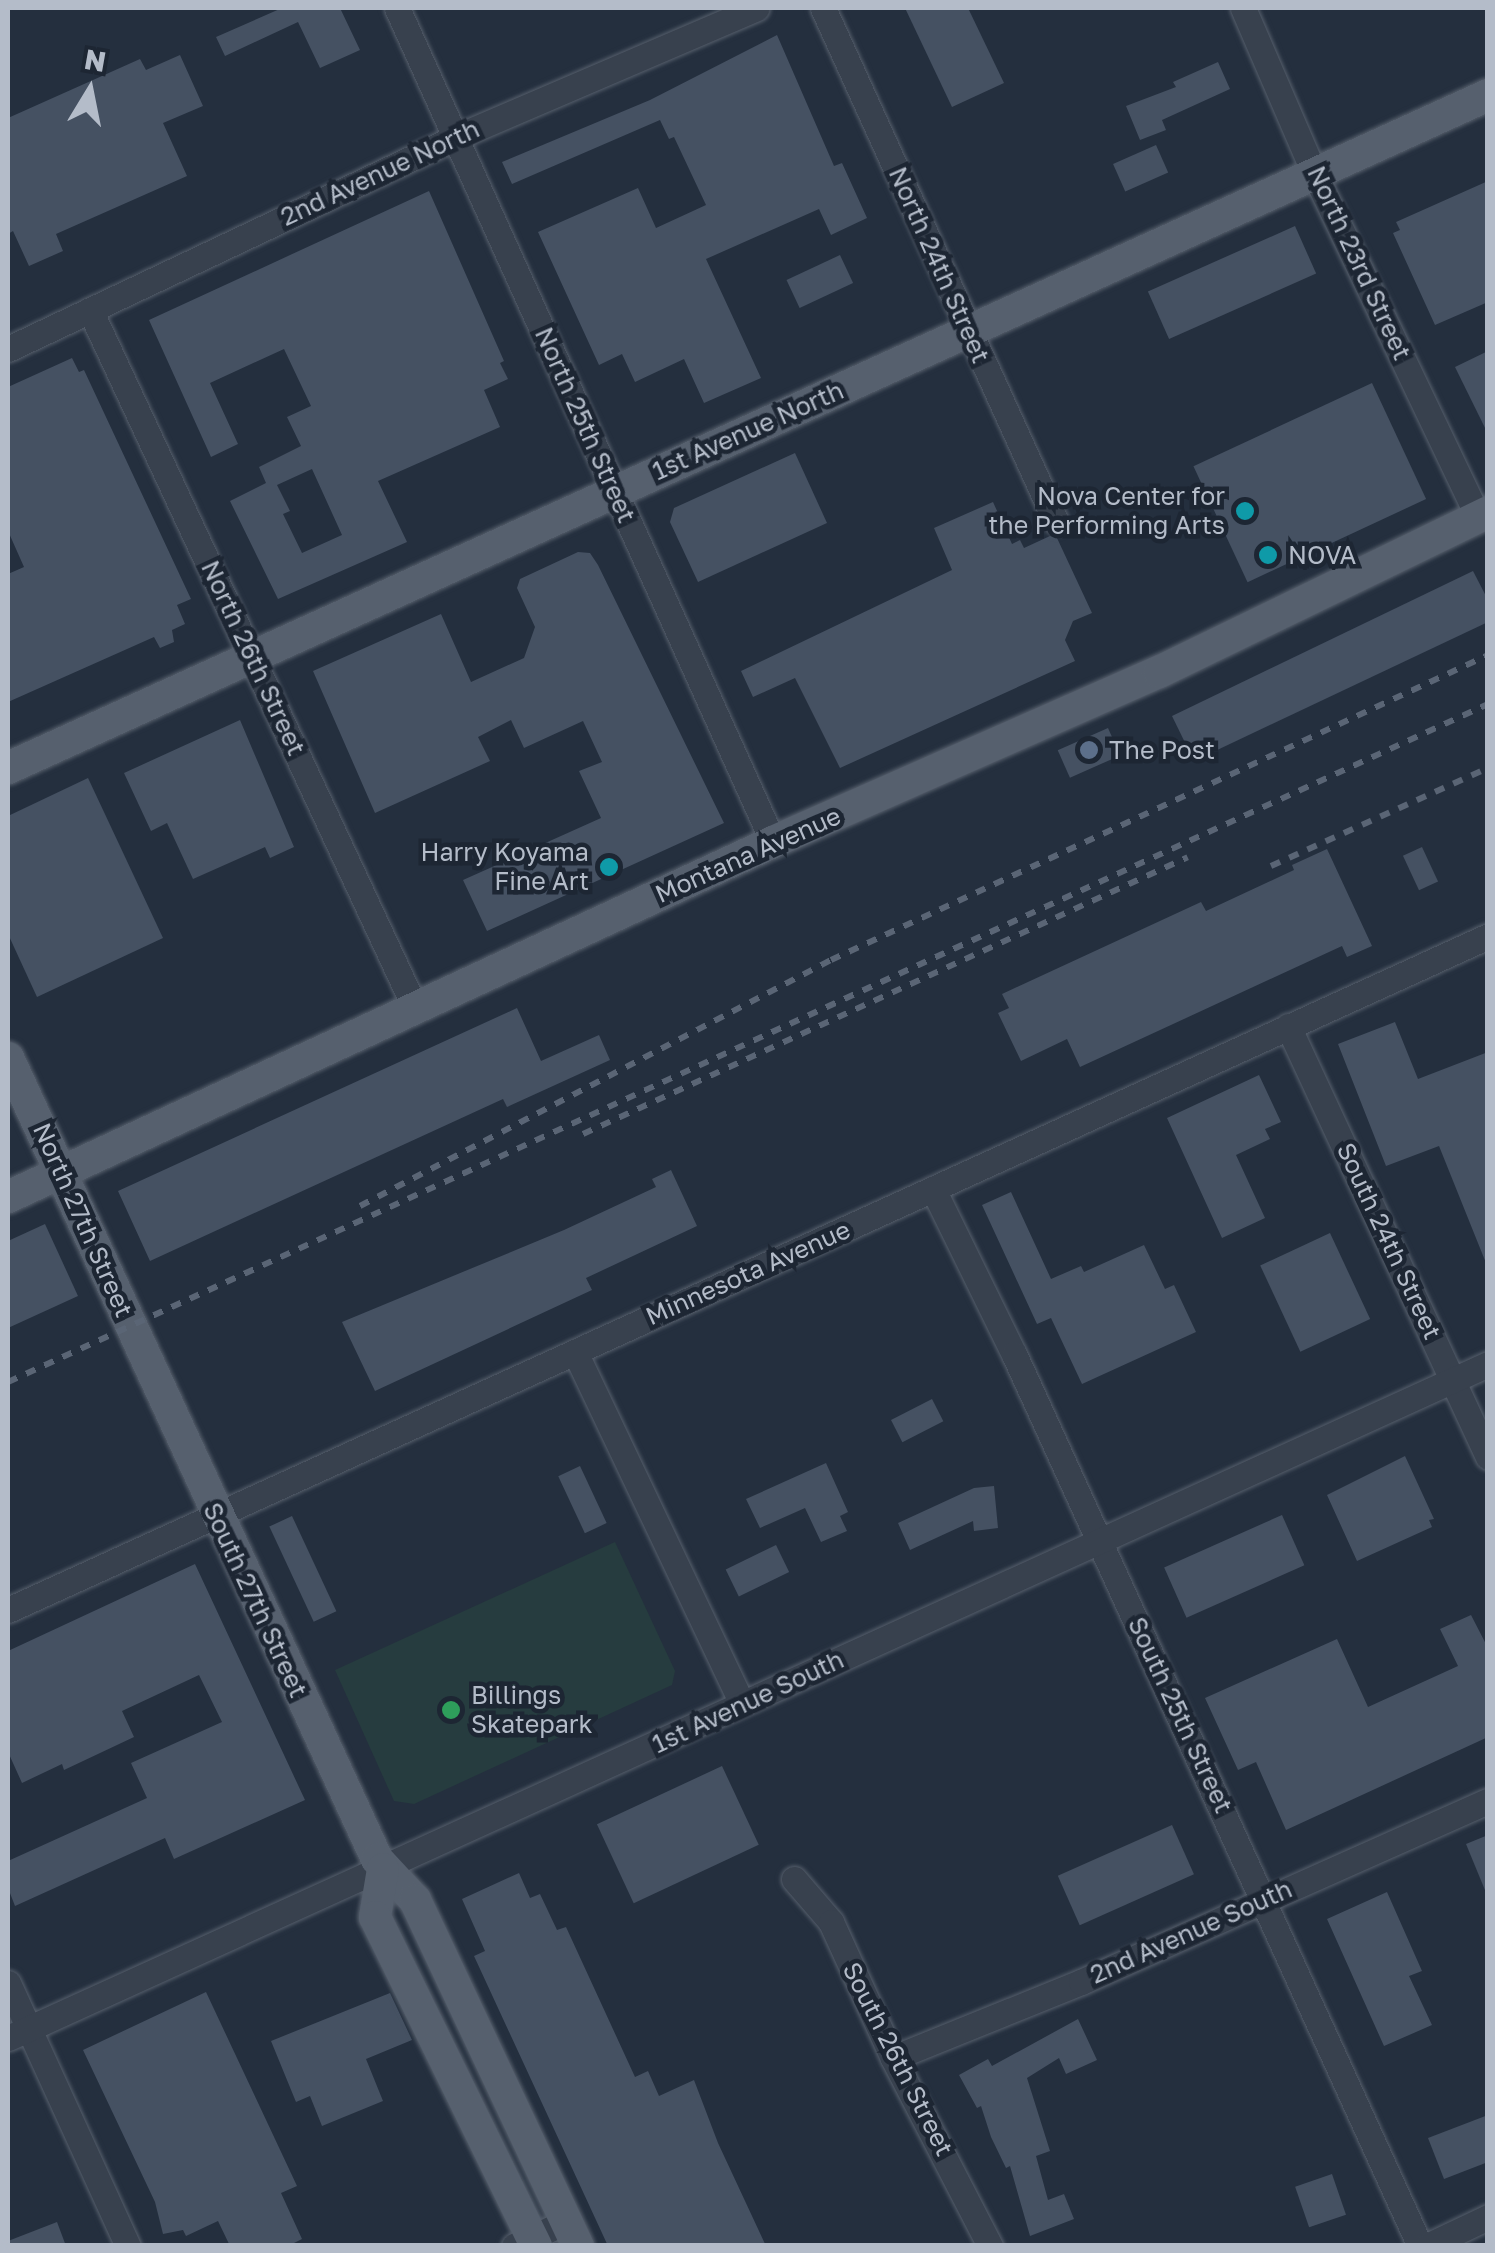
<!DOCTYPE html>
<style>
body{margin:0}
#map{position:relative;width:1495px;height:2253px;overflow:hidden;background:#242f3e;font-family:"Golos Text",sans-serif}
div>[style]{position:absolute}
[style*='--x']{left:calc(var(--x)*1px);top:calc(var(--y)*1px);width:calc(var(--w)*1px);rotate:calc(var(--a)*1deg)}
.green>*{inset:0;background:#263c3f}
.building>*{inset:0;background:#455162;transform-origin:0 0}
.roads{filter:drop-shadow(0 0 2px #565f6c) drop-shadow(0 0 2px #565f6c)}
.minor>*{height:25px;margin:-12.5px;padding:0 12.5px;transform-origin:12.5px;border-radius:12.5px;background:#38414e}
.major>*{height:32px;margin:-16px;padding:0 16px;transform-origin:16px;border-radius:16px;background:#56606e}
.rail>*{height:6px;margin-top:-3px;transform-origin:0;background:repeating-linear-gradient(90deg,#5a6575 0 10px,transparent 0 20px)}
.dots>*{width:28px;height:28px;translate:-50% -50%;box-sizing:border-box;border:5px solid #1d2633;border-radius:50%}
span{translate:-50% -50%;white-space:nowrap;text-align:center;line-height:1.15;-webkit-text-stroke:9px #1d2633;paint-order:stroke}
.street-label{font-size:25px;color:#b4bcc9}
.poi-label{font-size:25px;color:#b4bcc9}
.right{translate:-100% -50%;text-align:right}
.left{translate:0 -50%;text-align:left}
.frame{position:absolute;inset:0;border:10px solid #b4bcc9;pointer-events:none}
.north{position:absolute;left:40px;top:40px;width:100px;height:100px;-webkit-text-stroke:8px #1d2633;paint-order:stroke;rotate:10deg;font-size:28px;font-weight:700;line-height:40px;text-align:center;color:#b4bcc9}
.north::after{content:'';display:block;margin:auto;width:35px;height:45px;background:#b4bcc9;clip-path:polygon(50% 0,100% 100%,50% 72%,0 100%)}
</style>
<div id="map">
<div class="green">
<i style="clip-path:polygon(615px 1542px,675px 1671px,672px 1685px,414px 1804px,394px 1801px,335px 1670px)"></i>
</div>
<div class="building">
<i style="clip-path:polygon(282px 8px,340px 8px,360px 50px,320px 68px,298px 22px,225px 56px,216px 37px)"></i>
<i style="clip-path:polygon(905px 8px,968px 8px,1004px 83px,952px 107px)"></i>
<i style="clip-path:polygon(777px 35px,834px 166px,842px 163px,867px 218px,831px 235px,819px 209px,706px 259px,761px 378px,704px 403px,684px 359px,635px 382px,622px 354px,599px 365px,538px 232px,638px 188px,656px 228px,706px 205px,674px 137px,669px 139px,660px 120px,512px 184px,502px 162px,650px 100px)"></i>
<i style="clip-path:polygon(180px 55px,203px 106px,163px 123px,187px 176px,56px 234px,63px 251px,29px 266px,13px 231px,8px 234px,8px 118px,140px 59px,146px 70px)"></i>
<i style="clip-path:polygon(1218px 62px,1230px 89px,1162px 120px,1166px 130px,1140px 140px,1126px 106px,1176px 87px,1173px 82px)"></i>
<i style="left:1156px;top:145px;width:30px;height:47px;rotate:66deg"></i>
<i style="clip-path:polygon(1488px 181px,1488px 302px,1435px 325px,1393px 233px,1400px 230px,1396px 222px)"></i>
<i style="clip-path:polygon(evenodd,429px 191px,504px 361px,500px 363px,508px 379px,484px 390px,500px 427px,378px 481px,407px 542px,278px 599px,230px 501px,266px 483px,259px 467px,301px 446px,287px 417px,311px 406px,284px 349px,210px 383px,238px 444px,211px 457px,149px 320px,429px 191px,312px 469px,342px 535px,302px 553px,283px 514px,290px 511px,277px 485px,312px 469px)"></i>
<i style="left:1295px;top:226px;width:52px;height:161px;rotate:66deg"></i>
<i style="left:840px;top:255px;width:31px;height:59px;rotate:65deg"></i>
<i style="clip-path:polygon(1488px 351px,1488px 434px,1455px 367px)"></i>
<i style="clip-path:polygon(72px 358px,79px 372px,84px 370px,191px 599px,177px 605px,185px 624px,172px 630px,174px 642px,160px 648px,154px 637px,8px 702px,8px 574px,24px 567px,8px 531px,8px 387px)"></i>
<i style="left:1372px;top:383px;width:128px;height:197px;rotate:65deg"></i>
<i style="clip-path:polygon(795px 453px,827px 523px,698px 582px,670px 522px,674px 508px)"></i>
<i style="clip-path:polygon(993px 502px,1012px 544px,1020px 540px,1024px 548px,1050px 536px,1057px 538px,1092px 613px,1073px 621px,1065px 640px,1075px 661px,840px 768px,795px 678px,753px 697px,741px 671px,952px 570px,934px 528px)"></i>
<i style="clip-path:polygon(578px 552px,590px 553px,598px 565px,724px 823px,487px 931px,463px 880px,601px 818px,579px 771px,602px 762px,583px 721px,524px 748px,511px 720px,478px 737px,490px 761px,375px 813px,313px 671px,441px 614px,471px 682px,524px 658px,535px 627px,517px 588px,520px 579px)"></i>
<i style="clip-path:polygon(1473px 571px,1488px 600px,1488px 622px,1194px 761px,1172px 716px)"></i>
<i style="clip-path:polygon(240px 720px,294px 847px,270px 858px,265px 847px,193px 879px,167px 823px,151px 831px,124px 773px)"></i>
<i style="left:1108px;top:728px;width:30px;height:55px;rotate:66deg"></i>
<i style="clip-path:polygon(88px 778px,163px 938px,37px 997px,8px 934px,8px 816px)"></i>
<i style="left:1422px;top:847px;width:38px;height:21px;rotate:65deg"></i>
<i style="clip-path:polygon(1327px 849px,1372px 946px,1347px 957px,1342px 946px,1080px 1067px,1067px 1039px,1021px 1061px,998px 1013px,1009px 1008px,1002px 994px,1201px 902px,1206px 911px,1294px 870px,1292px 865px)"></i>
<i style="clip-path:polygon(517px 1008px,541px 1061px,599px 1035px,610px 1060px,507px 1107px,503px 1099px,150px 1261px,118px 1191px)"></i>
<i style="clip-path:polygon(1395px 1022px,1418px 1079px,1488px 1052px,1488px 1268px,1439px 1146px,1386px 1166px,1338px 1044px)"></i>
<i style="clip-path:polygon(1259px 1075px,1281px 1122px,1265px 1129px,1270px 1139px,1236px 1155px,1265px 1218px,1222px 1238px,1167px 1118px)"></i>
<i style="clip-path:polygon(671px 1170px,697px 1226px,586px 1278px,592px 1290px,375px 1391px,342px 1322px,564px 1230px,656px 1187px,652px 1179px)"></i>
<i style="clip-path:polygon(1011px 1192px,1051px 1279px,1081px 1266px,1084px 1272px,1144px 1245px,1165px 1289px,1174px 1285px,1196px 1332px,1082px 1384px,1051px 1318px,1037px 1324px,982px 1205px)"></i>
<i style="clip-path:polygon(45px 1224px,78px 1296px,8px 1328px,8px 1241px)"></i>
<i style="left:1330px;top:1233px;width:95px;height:77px;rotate:65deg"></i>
<i style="left:932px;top:1399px;width:25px;height:46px;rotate:63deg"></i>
<i style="clip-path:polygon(1405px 1456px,1434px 1519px,1429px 1520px,1432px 1527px,1357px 1561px,1327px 1495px)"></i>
<i style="clip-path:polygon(826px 1463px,848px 1512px,840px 1516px,847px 1531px,821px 1542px,805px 1508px,760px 1528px,746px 1499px)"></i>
<i style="left:580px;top:1466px;width:63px;height:24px;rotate:65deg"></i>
<i style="clip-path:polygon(994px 1486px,998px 1528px,974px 1531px,973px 1521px,910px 1550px,898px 1523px,974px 1488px)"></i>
<i style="left:1282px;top:1515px;width:55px;height:129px;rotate:66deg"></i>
<i style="left:292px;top:1516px;width:105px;height:25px;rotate:65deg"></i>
<i style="left:776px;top:1545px;width:30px;height:56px;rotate:64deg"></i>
<i style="clip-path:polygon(195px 1564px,305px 1800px,174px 1859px,165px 1838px,15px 1906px,8px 1888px,8px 1861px,147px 1798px,131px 1763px,222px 1722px,199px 1675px,122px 1711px,134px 1737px,64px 1770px,62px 1764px,22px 1783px,8px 1752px,8px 1651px)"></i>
<i style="clip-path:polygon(1471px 1615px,1488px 1648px,1488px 1737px,1286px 1830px,1256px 1762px,1238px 1770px,1205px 1698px,1337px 1639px,1368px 1707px,1458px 1666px,1440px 1629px)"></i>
<i style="left:722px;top:1766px;width:87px;height:138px;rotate:65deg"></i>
<i style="left:1172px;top:1825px;width:54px;height:125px;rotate:66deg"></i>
<i style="clip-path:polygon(1488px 1835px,1488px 1895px,1487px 1895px,1466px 1844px)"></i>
<i style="clip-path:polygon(519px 1873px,530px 1898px,540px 1894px,557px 1930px,566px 1927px,635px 2077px,648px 2071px,659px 2096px,694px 2080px,718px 2143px,766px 2246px,608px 2246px,474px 1956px,485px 1951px,462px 1899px)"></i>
<i style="clip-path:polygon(1387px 1892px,1422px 1971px,1409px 1976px,1432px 2025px,1384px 2046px,1327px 1919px)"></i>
<i style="clip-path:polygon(206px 1992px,297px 2186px,281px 2193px,302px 2239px,288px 2246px,230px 2246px,218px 2221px,186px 2236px,183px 2230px,163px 2234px,155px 2202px,83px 2050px)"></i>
<i style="clip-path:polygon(390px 1993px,412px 2040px,366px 2059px,383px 2101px,322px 2126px,310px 2096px,296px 2102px,271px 2041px)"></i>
<i style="clip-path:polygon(1078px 2019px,1097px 2060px,1066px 2074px,1059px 2058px,1027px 2078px,1050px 2151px,1036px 2156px,1048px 2200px,1064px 2194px,1074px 2219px,1030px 2236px,1010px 2166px,1006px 2168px,991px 2137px,981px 2106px,977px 2108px,959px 2075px,988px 2059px,992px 2066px)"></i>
<i style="clip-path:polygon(1488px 2115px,1488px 2162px,1444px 2179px,1428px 2138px)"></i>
<i style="left:1332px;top:2174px;width:43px;height:39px;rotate:71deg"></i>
<i style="clip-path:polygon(57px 2222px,66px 2246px,8px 2246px,8px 2241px)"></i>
</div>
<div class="roads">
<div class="minor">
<i style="--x:397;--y:8;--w:915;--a:65.73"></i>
<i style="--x:823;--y:8;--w:564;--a:65.61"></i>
<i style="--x:1243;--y:8;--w:180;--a:66.7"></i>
<i style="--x:1314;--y:173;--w:381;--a:64.5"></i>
<i style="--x:90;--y:310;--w:770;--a:65.03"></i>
<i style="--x:8;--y:349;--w:496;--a:-25.3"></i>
<i style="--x:456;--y:137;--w:327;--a:-23.2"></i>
<i style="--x:1288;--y:1026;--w:475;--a:65.1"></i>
<i style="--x:933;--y:1189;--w:184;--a:63.9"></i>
<i style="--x:1014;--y:1354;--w:980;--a:65.53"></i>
<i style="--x:575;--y:1352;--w:389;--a:64.6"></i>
<i style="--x:8;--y:1610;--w:1626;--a:-24.48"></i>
<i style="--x:794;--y:1879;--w:57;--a:49.3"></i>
<i style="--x:831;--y:1922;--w:149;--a:65.5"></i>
<i style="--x:893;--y:2058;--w:212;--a:62.7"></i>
<i style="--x:8;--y:1983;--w:289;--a:65.5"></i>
<i style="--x:8;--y:2038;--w:1626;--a:-24.48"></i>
<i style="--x:893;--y:2058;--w:203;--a:-22"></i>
<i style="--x:1081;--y:1982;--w:445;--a:-24"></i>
<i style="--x:514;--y:2246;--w:59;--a:-25.3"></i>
<i style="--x:1427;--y:2246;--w:68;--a:-25.4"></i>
</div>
<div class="major">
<i style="--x:8;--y:768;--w:1626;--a:-24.45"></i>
<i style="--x:8;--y:1058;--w:882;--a:65.27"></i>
<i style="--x:377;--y:1859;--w:56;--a:47.2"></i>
<i style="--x:415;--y:1900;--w:382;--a:64.8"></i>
<i style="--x:8;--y:1197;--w:843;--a:-24.89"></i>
<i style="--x:773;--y:842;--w:422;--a:-23.8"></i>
<i style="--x:1159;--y:672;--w:366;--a:-25.9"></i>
<i style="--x:383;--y:1869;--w:49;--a:99.5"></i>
<i style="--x:375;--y:1917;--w:366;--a:63.9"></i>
</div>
</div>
<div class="rail">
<i style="--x:1271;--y:866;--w:238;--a:-24.3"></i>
<i style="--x:583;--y:1134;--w:665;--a:-24.6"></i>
<i style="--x:360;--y:1206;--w:531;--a:-27.58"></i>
<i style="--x:831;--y:960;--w:724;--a:-24.9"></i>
<i style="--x:8;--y:1382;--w:1628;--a:-24.61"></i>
</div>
<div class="dots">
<i style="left:1245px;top:511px;background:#0f9aa8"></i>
<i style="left:1268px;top:555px;background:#0f9aa8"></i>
<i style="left:1089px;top:750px;background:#5c6f8a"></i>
<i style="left:609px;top:867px;background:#0f9aa8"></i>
<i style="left:451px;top:1710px;background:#2e9e5b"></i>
</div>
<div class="street-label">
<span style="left:380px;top:173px;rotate:-25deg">2nd Avenue North</span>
<span style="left:1359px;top:263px;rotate:65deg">North 23rd Street</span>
<span style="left:939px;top:265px;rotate:66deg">North 24th Street</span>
<span style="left:585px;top:425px;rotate:66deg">North 25th Street</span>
<span style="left:748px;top:431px;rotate:-24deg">1st Avenue North</span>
<span style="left:253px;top:658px;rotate:65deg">North 26th Street</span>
<span style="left:748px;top:855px;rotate:-24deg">Montana Avenue</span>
<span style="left:83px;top:1220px;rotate:66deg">North 27th Street</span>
<span style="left:1389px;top:1241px;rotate:65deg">South 24th Street</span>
<span style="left:748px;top:1273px;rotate:-24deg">Minnesota Avenue</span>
<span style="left:255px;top:1600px;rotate:65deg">South 27th Street</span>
<span style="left:748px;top:1702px;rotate:-25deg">1st Avenue South</span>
<span style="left:1180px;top:1715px;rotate:65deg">South 25th Street</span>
<span style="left:1191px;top:1932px;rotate:-24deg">2nd Avenue South</span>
<span style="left:898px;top:2059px;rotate:63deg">South 26th Street</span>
</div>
<div class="poi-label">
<span class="right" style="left:1225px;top:511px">Nova Center for<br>the Performing Arts</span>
<span class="left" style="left:1288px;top:555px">NOVA</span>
<span class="left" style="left:1109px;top:750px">The Post</span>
<span class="right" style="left:589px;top:867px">Harry Koyama<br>Fine Art</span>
<span class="left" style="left:471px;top:1710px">Billings<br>Skatepark</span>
</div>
<div class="frame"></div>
<div class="north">N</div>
</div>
